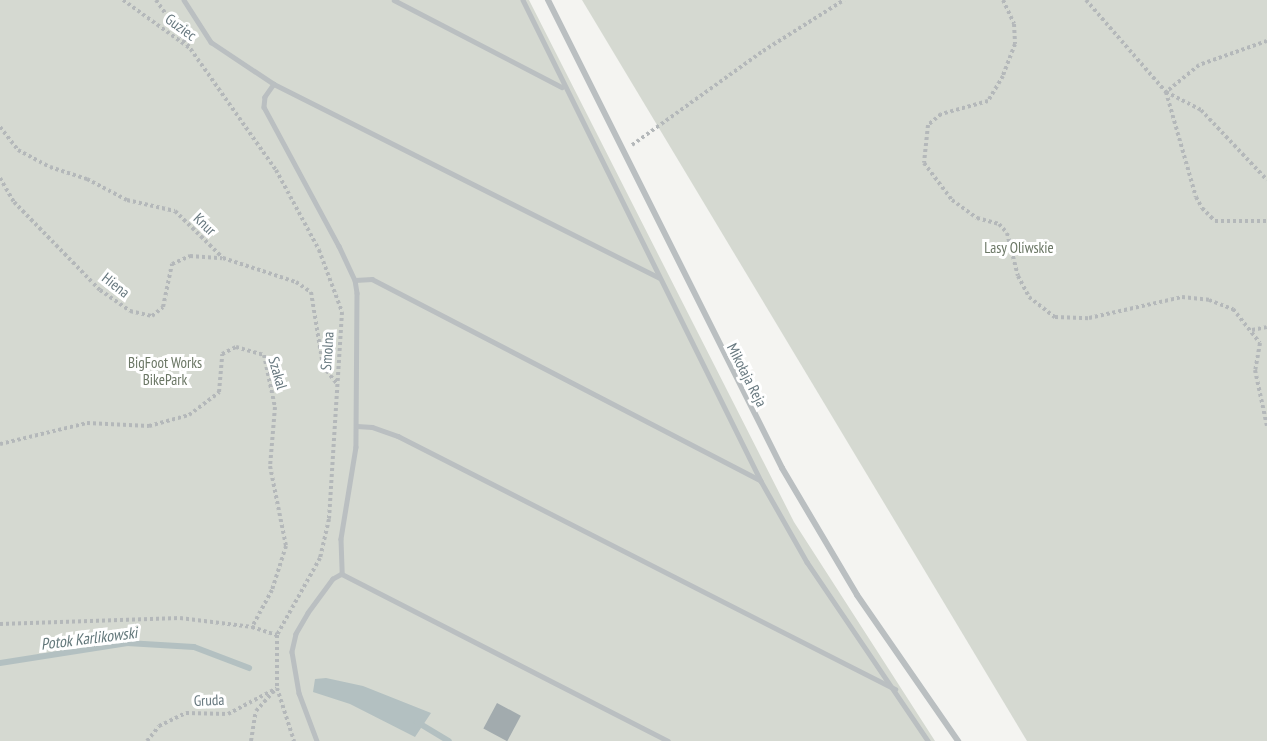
<!DOCTYPE html>
<meta charset="utf-8">
<style>
body{margin:0}
#map{position:relative;width:1267px;height:741px;overflow:hidden;background:#f4f4f1;font-family:"PT Sans Narrow",sans-serif}
div>[style]{position:absolute}
[style*='--x']{left:calc(var(--x)*1px);top:calc(var(--y)*1px);width:calc(var(--w)*1px);rotate:calc(var(--a)*1deg)}
.green>*{inset:0;background:#d5d9d1}
.water>*{inset:0;background:#b3c0c1}
.stream>*{height:6px;margin:-3px;padding:0 3px;transform-origin:3px;border-radius:3px;background:#b3c0c1}
.building>*{inset:0;background:#a2abae;transform-origin:0 0}
.path>*{height:4px;margin-top:-2px;transform-origin:0;background:repeating-linear-gradient(90deg,#b4b8ba 0 3px,transparent 0 6px)}
.lane>*{height:4.5px;margin:-2.25px;padding:0 2.25px;transform-origin:2.25px;border-radius:2.25px;background:#babfc1}
.street>*{height:6px;margin:-3px;padding:0 3px;transform-origin:3px;border-radius:3px;background:#babfc1}
span{translate:-50% -50%;white-space:nowrap;text-align:center;line-height:1.15;-webkit-text-stroke:6px #fff;paint-order:stroke}
.street-label{font-size:15px;color:#67787f}
.park-label{font-size:15px;color:#6b7765}
.water-label{font-size:16px;color:#63787b;font-style:italic}
</style>
<div id="map">
<div class="green">
<i style="clip-path:polygon(0 0,529px 0,794px 522px,935px 741px,0 741px)"></i>
<i style="clip-path:polygon(582px 0,1267px 0,1267px 741px,1027px 741px)"></i>
</div>
<div class="water">
<i style="clip-path:polygon(326px 678px,363px 686px,431px 713px,415px 737px,350px 704px,313px 692px,315px 679px)"></i>
</div>
<div class="stream">
<i style="--x:0;--y:663;--w:129;--a:-8.9"></i>
<i style="--x:127;--y:643;--w:67;--a:3.4"></i>
<i style="--x:194;--y:647;--w:59;--a:20.9"></i>
<i style="--x:417;--y:722;--w:37;--a:31"></i>
</div>
<div class="building">
<i style="left:497px;top:703px;width:27px;height:29px;rotate:28deg"></i>
</div>
<div class="path">
<i style="--x:123;--y:0;--w:84;--a:35.8"></i>
<i style="--x:156;--y:0;--w:208;--a:54.8"></i>
<i style="--x:276;--y:170;--w:91;--a:61.7"></i>
<i style="--x:319;--y:250;--w:66;--a:69.6"></i>
<i style="--x:342;--y:312;--w:207;--a:93.6"></i>
<i style="--x:329;--y:519;--w:40;--a:103"></i>
<i style="--x:320;--y:558;--w:88;--a:119.2"></i>
<i style="--x:277;--y:635;--w:53;--a:90"></i>
<i style="--x:277;--y:688;--w:56;--a:72.2"></i>
<i style="--x:1003;--y:0;--w:26;--a:65"></i>
<i style="--x:1014;--y:24;--w:20;--a:87"></i>
<i style="--x:1015;--y:44;--w:34;--a:111"></i>
<i style="--x:1003;--y:76;--w:29;--a:121"></i>
<i style="--x:988;--y:101;--w:49;--a:164.5"></i>
<i style="--x:941;--y:114;--w:17;--a:140"></i>
<i style="--x:928;--y:125;--w:38;--a:96"></i>
<i style="--x:924;--y:163;--w:46;--a:52.9"></i>
<i style="--x:952;--y:200;--w:31;--a:36"></i>
<i style="--x:977;--y:218;--w:23;--a:15"></i>
<i style="--x:999;--y:224;--w:12;--a:48"></i>
<i style="--x:1007;--y:233;--w:44;--a:75.7"></i>
<i style="--x:1018;--y:276;--w:24;--a:62"></i>
<i style="--x:1029;--y:297;--w:33;--a:38"></i>
<i style="--x:1055;--y:317;--w:34;--a:2"></i>
<i style="--x:1089;--y:318;--w:95;--a:-12.7"></i>
<i style="--x:1182;--y:297;--w:27;--a:6"></i>
<i style="--x:1209;--y:300;--w:26;--a:21"></i>
<i style="--x:1233;--y:309;--w:43;--a:51.5"></i>
<i style="--x:1260;--y:343;--w:27;--a:100"></i>
<i style="--x:1255;--y:370;--w:57;--a:77.9"></i>
<i style="--x:1086;--y:0;--w:122;--a:49"></i>
<i style="--x:1166;--y:92;--w:109;--a:74.1"></i>
<i style="--x:1196;--y:197;--w:13;--a:61"></i>
<i style="--x:1202;--y:208;--w:18;--a:45"></i>
<i style="--x:1215;--y:221;--w:52;--a:0"></i>
<i style="--x:1267;--y:41;--w:72;--a:160.6"></i>
<i style="--x:1199;--y:65;--w:43;--a:140.7"></i>
<i style="--x:1166;--y:92;--w:39;--a:27"></i>
<i style="--x:1201;--y:110;--w:96;--a:46.7"></i>
<i style="--x:0;--y:127;--w:29;--a:52"></i>
<i style="--x:18;--y:150;--w:36;--a:28"></i>
<i style="--x:50;--y:167;--w:39;--a:18"></i>
<i style="--x:87;--y:179;--w:45;--a:27.7"></i>
<i style="--x:127;--y:200;--w:49;--a:12.9"></i>
<i style="--x:175;--y:211;--w:67;--a:44.4"></i>
<i style="--x:223;--y:258;--w:77;--a:18.2"></i>
<i style="--x:296;--y:282;--w:18;--a:34"></i>
<i style="--x:311;--y:292;--w:75;--a:80.8"></i>
<i style="--x:323;--y:366;--w:23;--a:52"></i>
<i style="--x:632;--y:145;--w:161;--a:-35.7"></i>
<i style="--x:763;--y:51;--w:96;--a:-32.2"></i>
<i style="--x:0;--y:178;--w:28;--a:60"></i>
<i style="--x:14;--y:202;--w:123;--a:45.7"></i>
<i style="--x:100;--y:290;--w:37;--a:35"></i>
<i style="--x:130;--y:311;--w:23;--a:13"></i>
<i style="--x:152;--y:316;--w:14;--a:-39"></i>
<i style="--x:163;--y:307;--w:44;--a:-78.2"></i>
<i style="--x:172;--y:264;--w:20;--a:-24"></i>
<i style="--x:190;--y:256;--w:32;--a:4"></i>
<i style="--x:1252;--y:330;--w:15;--a:-11"></i>
<i style="--x:0;--y:444;--w:89;--a:-13.6"></i>
<i style="--x:87;--y:423;--w:62;--a:2.8"></i>
<i style="--x:149;--y:426;--w:41;--a:-15.4"></i>
<i style="--x:189;--y:415;--w:38;--a:-37"></i>
<i style="--x:219;--y:392;--w:38;--a:-85"></i>
<i style="--x:222;--y:354;--w:16;--a:-27"></i>
<i style="--x:236;--y:347;--w:29;--a:16"></i>
<i style="--x:264;--y:355;--w:53;--a:78.1"></i>
<i style="--x:275;--y:407;--w:59;--a:94.8"></i>
<i style="--x:270;--y:466;--w:82;--a:78.7"></i>
<i style="--x:286;--y:546;--w:46;--a:107.7"></i>
<i style="--x:272;--y:590;--w:42;--a:118.4"></i>
<i style="--x:0;--y:624;--w:180;--a:-1.9"></i>
<i style="--x:180;--y:618;--w:73;--a:7.1"></i>
<i style="--x:252;--y:627;--w:26;--a:18"></i>
<i style="--x:147;--y:741;--w:19;--a:-51"></i>
<i style="--x:159;--y:726;--w:30;--a:-26"></i>
<i style="--x:186;--y:713;--w:42;--a:1.4"></i>
<i style="--x:228;--y:714;--w:55;--a:-28"></i>
<i style="--x:251;--y:741;--w:30;--a:-81"></i>
<i style="--x:256;--y:711;--w:28;--a:-48"></i>
</div>
<div class="lane">
<i style="--x:184;--y:0;--w:50;--a:57.3"></i>
<i style="--x:211;--y:42;--w:76;--a:33.7"></i>
<i style="--x:274;--y:84;--w:431;--a:26.7"></i>
<i style="--x:394;--y:0;--w:189;--a:27.4"></i>
<i style="--x:523;--y:0;--w:537;--a:63.67"></i>
<i style="--x:761;--y:481;--w:93;--a:60.4"></i>
<i style="--x:807;--y:562;--w:216;--a:55.9"></i>
<i style="--x:274;--y:84;--w:16;--a:125"></i>
<i style="--x:265;--y:97;--w:10;--a:96"></i>
<i style="--x:264;--y:107;--w:158;--a:61.7"></i>
<i style="--x:339;--y:246;--w:38;--a:65"></i>
<i style="--x:355;--y:280;--w:13;--a:81"></i>
<i style="--x:357;--y:293;--w:154;--a:90.4"></i>
<i style="--x:356;--y:447;--w:93;--a:99.3"></i>
<i style="--x:341;--y:539;--w:35;--a:88"></i>
<i style="--x:342;--y:574;--w:10;--a:151"></i>
<i style="--x:333;--y:579;--w:42;--a:126.3"></i>
<i style="--x:308;--y:613;--w:24;--a:120"></i>
<i style="--x:296;--y:634;--w:18;--a:103"></i>
<i style="--x:292;--y:652;--w:42;--a:80.3"></i>
<i style="--x:299;--y:693;--w:51;--a:69.4"></i>
<i style="--x:355;--y:280;--w:17;--a:-3"></i>
<i style="--x:372;--y:279;--w:437;--a:27.4"></i>
<i style="--x:357;--y:426;--w:15;--a:4"></i>
<i style="--x:372;--y:427;--w:28;--a:19"></i>
<i style="--x:398;--y:436;--w:558;--a:26.98"></i>
<i style="--x:342;--y:574;--w:366;--a:27.1"></i>
</div>
<div class="street">
<i style="--x:548;--y:0;--w:523;--a:63.43"></i>
<i style="--x:782;--y:468;--w:147;--a:59.4"></i>
<i style="--x:857;--y:595;--w:178;--a:55.3"></i>
</div>
<div class="street-label">
<span style="left:181px;top:27px;rotate:36deg">Guziec</span>
<span style="left:205px;top:224px;rotate:44deg">Knur</span>
<span style="left:116px;top:285px;rotate:38deg">Hiena</span>
<span style="left:327px;top:351px;rotate:-86deg">Smolna</span>
<span style="left:278px;top:373px;rotate:74deg">Szakal</span>
<span style="left:747px;top:375px;rotate:63deg">Mikołaja Reja</span>
<span style="left:209px;top:700px;rotate:-2deg">Gruda</span>
</div>
<div class="park-label">
<span style="left:1019px;top:248px">Lasy Oliwskie</span>
<span style="left:165px;top:371px">BigFoot Works<br>BikePark</span>
</div>
<div class="water-label">
<span style="left:89px;top:638px;rotate:-7deg">Potok Karlikowski</span>
</div>
</div>
